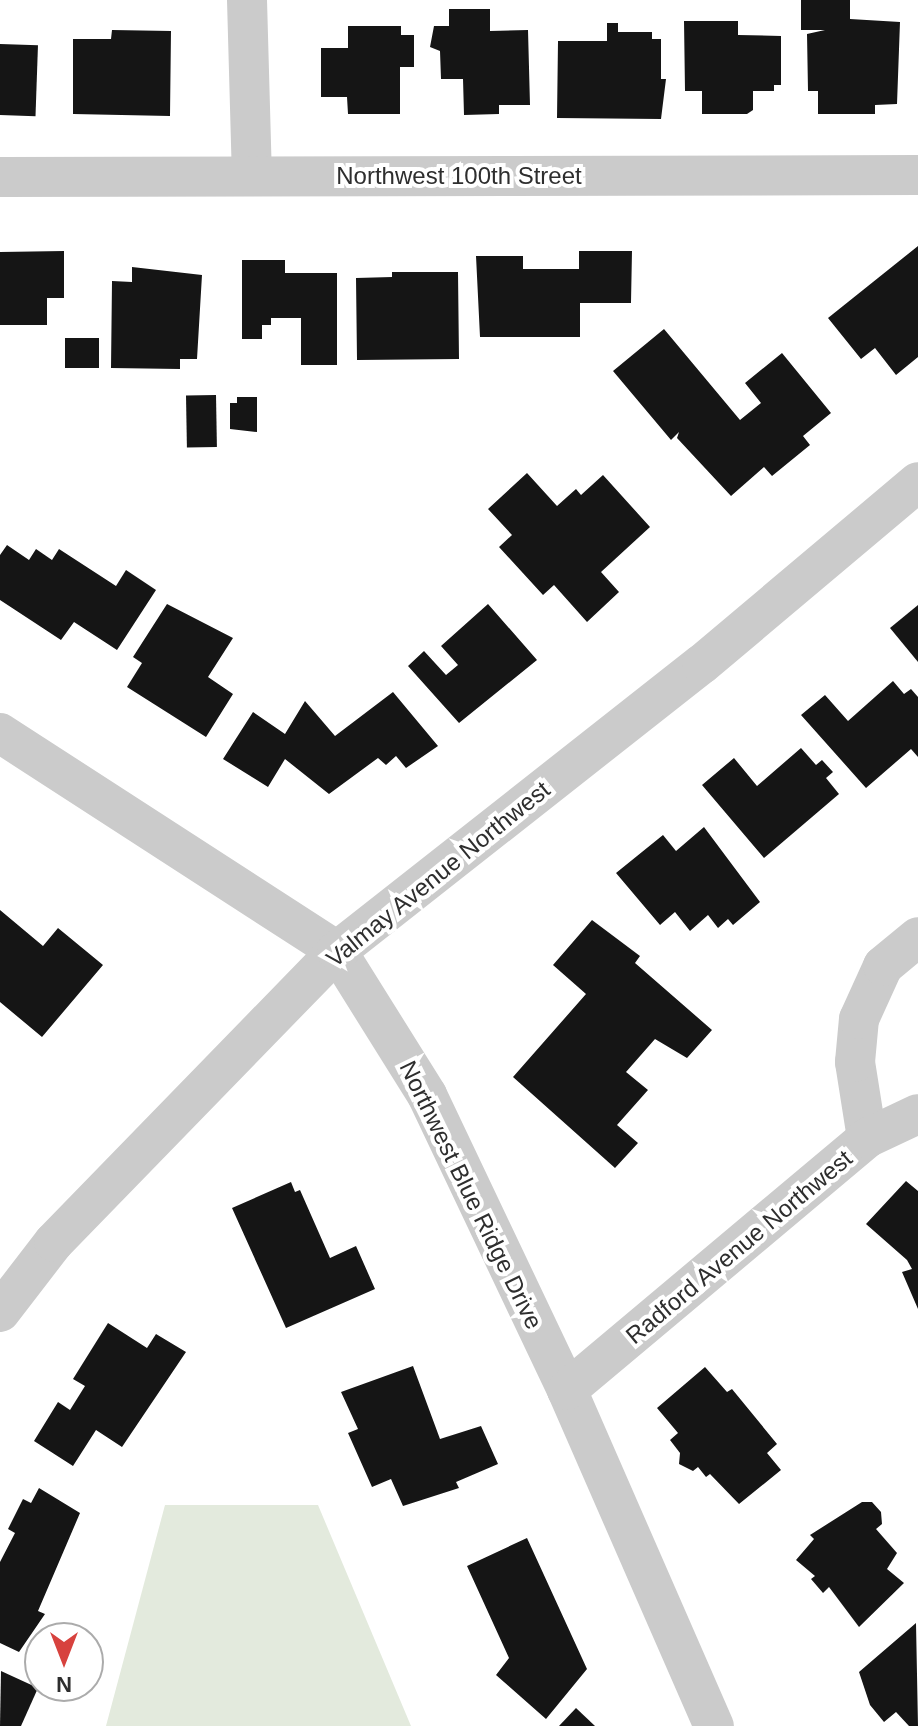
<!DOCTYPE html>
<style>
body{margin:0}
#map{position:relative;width:918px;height:1726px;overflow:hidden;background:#fff;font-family:Arial,sans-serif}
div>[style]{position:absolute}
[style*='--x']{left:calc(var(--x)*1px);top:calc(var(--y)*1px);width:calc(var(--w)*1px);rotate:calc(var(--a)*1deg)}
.green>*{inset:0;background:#e3eadd}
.building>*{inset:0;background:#151515;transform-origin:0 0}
.street>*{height:40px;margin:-20px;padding:0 20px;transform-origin:20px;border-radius:20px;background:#cbcbcb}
span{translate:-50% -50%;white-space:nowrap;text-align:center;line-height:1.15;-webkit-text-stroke:8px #fff;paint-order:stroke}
.street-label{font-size:24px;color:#2e2e2e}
.north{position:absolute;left:24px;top:1622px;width:80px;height:80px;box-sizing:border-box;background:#fff;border:2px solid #ababab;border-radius:50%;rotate:180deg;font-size:22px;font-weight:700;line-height:32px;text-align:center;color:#2e2e2e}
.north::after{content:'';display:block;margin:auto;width:28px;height:36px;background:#d7423e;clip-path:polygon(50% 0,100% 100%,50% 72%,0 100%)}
</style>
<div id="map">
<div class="green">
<i style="clip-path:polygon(165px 1505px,318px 1505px,411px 1726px,106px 1726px)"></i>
</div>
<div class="building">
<i style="clip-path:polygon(801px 0,850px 0,850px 19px,900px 22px,897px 104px,875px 105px,875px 114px,818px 114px,818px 91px,808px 91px,807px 34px,825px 30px,801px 30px)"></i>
<i style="clip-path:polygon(449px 9px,490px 9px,490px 31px,528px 30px,530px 105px,499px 105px,499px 114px,464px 115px,463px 79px,441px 79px,440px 51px,430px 47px,434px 26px,449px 26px)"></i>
<i style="clip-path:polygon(684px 21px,738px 21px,738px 35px,781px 36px,781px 85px,774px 85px,774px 91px,753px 91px,753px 110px,747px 114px,702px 114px,702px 91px,685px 91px)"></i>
<i style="clip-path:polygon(607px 23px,618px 23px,618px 32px,652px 32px,652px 39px,661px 39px,661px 79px,666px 79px,661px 119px,557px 118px,558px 41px,607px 41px)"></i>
<i style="clip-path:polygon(348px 26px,401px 26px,401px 35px,414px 35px,414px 67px,400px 67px,400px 114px,348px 114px,347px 97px,321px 97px,321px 48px,348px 48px)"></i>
<i style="clip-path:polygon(112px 30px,171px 31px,170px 116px,73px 114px,73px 39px,111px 39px)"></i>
<i style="left:0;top:44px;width:38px;height:71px;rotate:2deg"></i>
<i style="clip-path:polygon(918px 246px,918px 357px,896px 375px,875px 348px,861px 359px,828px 318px)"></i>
<i style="clip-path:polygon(64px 251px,64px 298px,47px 298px,47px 325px,0 325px,0 252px)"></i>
<i style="clip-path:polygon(579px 251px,632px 251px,631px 303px,580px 303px,580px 337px,480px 337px,476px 256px,523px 256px,523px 269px,579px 269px)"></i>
<i style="clip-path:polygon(242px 260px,285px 260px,285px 273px,337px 273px,337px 365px,301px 365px,301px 318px,271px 318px,271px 325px,262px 325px,262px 339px,242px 339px)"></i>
<i style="clip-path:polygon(132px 267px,202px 275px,197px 359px,180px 359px,180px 369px,111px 368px,112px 281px,132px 282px)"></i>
<i style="clip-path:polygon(392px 272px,458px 272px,459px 359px,357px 360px,356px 278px,392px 277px)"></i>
<i style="clip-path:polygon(664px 329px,740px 420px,761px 403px,745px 383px,782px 353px,831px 413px,803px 436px,810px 445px,772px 476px,764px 467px,731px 496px,677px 438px,679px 432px,671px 440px,613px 371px)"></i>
<i style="left:65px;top:338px;width:34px;height:30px"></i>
<i style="left:216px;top:395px;width:52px;height:30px;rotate:89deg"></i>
<i style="clip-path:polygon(237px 397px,257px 397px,257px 432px,230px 429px,230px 403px,237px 403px)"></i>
<i style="clip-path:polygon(527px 473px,557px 506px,576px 489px,581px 495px,603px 475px,650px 527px,601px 572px,619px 592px,587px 622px,554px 585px,543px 595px,499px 547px,512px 535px,488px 509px)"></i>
<i style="clip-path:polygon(7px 545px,29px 560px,36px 549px,52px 560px,59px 549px,116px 586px,126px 570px,156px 590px,117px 650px,74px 622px,61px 640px,0 600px,0 555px)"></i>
<i style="clip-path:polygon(167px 604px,233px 638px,208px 677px,233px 694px,206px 737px,127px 687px,142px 663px,133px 657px)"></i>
<i style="clip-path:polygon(488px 604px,537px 660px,459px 723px,408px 666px,424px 651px,446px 675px,458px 665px,441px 646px)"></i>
<i style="clip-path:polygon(918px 605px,918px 662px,890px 628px)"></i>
<i style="clip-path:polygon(893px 681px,904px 694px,911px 689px,918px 697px,918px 757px,911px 749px,866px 788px,801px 715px,825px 695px,848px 721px)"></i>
<i style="clip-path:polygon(393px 692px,438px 746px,406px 768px,396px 756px,386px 765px,378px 758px,329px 794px,285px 759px,268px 787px,223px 759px,253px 712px,285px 734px,305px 701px,335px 736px)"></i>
<i style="clip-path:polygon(801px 748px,816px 765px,822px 760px,833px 772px,826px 778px,839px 794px,764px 858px,702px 785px,734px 758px,757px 786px)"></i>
<i style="clip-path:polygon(704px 827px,760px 902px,733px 925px,728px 919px,718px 928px,708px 915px,690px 931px,675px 912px,660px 925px,616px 873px,663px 835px,676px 851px)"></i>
<i style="clip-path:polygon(0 910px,43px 946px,58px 928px,103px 965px,42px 1037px,0 1002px)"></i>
<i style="clip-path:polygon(592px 920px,640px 956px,635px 963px,712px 1030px,687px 1058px,655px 1039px,626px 1072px,648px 1090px,617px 1125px,638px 1143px,615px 1168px,513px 1077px,586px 994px,553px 965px)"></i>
<i style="clip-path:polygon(906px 1181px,918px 1191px,918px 1309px,902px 1272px,912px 1269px,907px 1260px,866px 1224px)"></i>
<i style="clip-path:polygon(291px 1182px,295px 1192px,300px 1190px,330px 1258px,356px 1246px,375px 1289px,286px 1328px,232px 1208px)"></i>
<i style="clip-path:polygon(108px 1323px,147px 1348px,156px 1334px,186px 1352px,122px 1447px,96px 1430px,73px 1466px,34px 1441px,58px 1402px,70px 1410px,85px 1386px,73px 1379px)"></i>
<i style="clip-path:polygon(413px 1366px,440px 1439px,481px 1426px,498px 1464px,456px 1482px,459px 1488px,403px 1506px,391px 1479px,372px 1487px,348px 1433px,358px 1429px,341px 1392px)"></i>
<i style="clip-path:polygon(705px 1367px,727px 1392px,732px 1389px,777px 1444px,767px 1453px,781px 1470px,739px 1504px,710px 1474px,706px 1477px,698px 1467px,693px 1471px,679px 1464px,680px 1453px,670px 1440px,678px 1433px,657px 1408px)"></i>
<i style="clip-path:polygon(39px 1488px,80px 1513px,38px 1611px,45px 1614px,19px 1652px,0 1643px,0 1562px,15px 1533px,8px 1529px,23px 1499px,31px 1503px)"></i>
<i style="clip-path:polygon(862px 1502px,872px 1502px,881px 1512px,882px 1524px,876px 1529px,897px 1553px,887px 1569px,904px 1583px,859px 1627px,829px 1587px,823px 1593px,811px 1579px,815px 1576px,796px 1560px,814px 1539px,810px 1535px)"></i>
<i style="clip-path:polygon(527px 1538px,587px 1669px,546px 1719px,496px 1675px,509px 1658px,467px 1566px)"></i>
<i style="clip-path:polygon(916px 1623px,918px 1726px,909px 1726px,896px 1712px,884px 1722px,870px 1705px,859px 1672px)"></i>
<i style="clip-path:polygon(1px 1671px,38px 1688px,21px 1726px,0 1726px)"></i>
<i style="clip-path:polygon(576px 1708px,595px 1726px,559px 1726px)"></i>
</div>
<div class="street">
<i style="--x:247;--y:0;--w:176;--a:88.4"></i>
<i style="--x:0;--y:177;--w:918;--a:-0.12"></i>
<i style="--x:0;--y:733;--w:401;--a:32.9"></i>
<i style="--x:337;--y:951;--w:170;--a:58"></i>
<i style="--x:427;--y:1095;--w:327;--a:64.6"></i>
<i style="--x:567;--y:1390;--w:367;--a:66.4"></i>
<i style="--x:867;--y:1138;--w:77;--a:-99"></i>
<i style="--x:855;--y:1062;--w:43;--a:-84.7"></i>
<i style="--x:859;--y:1019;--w:58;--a:-65.6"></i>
<i style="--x:883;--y:966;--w:45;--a:-39.6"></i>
<i style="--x:0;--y:1312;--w:88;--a:-52.4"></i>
<i style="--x:54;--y:1242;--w:406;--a:-45.8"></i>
<i style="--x:337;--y:951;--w:464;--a:-38.2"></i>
<i style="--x:702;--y:664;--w:282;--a:-40.1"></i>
<i style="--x:567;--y:1390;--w:392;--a:-40"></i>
<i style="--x:867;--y:1138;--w:56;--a:-25.2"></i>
</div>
<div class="street-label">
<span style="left:459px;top:176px">Northwest 100th Street</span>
<span style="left:438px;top:874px;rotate:-39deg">Valmay Avenue Northwest</span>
<span style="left:471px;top:1195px;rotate:64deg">Northwest Blue Ridge Drive</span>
<span style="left:739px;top:1247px;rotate:-40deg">Radford Avenue Northwest</span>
</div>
<div class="north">N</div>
</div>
